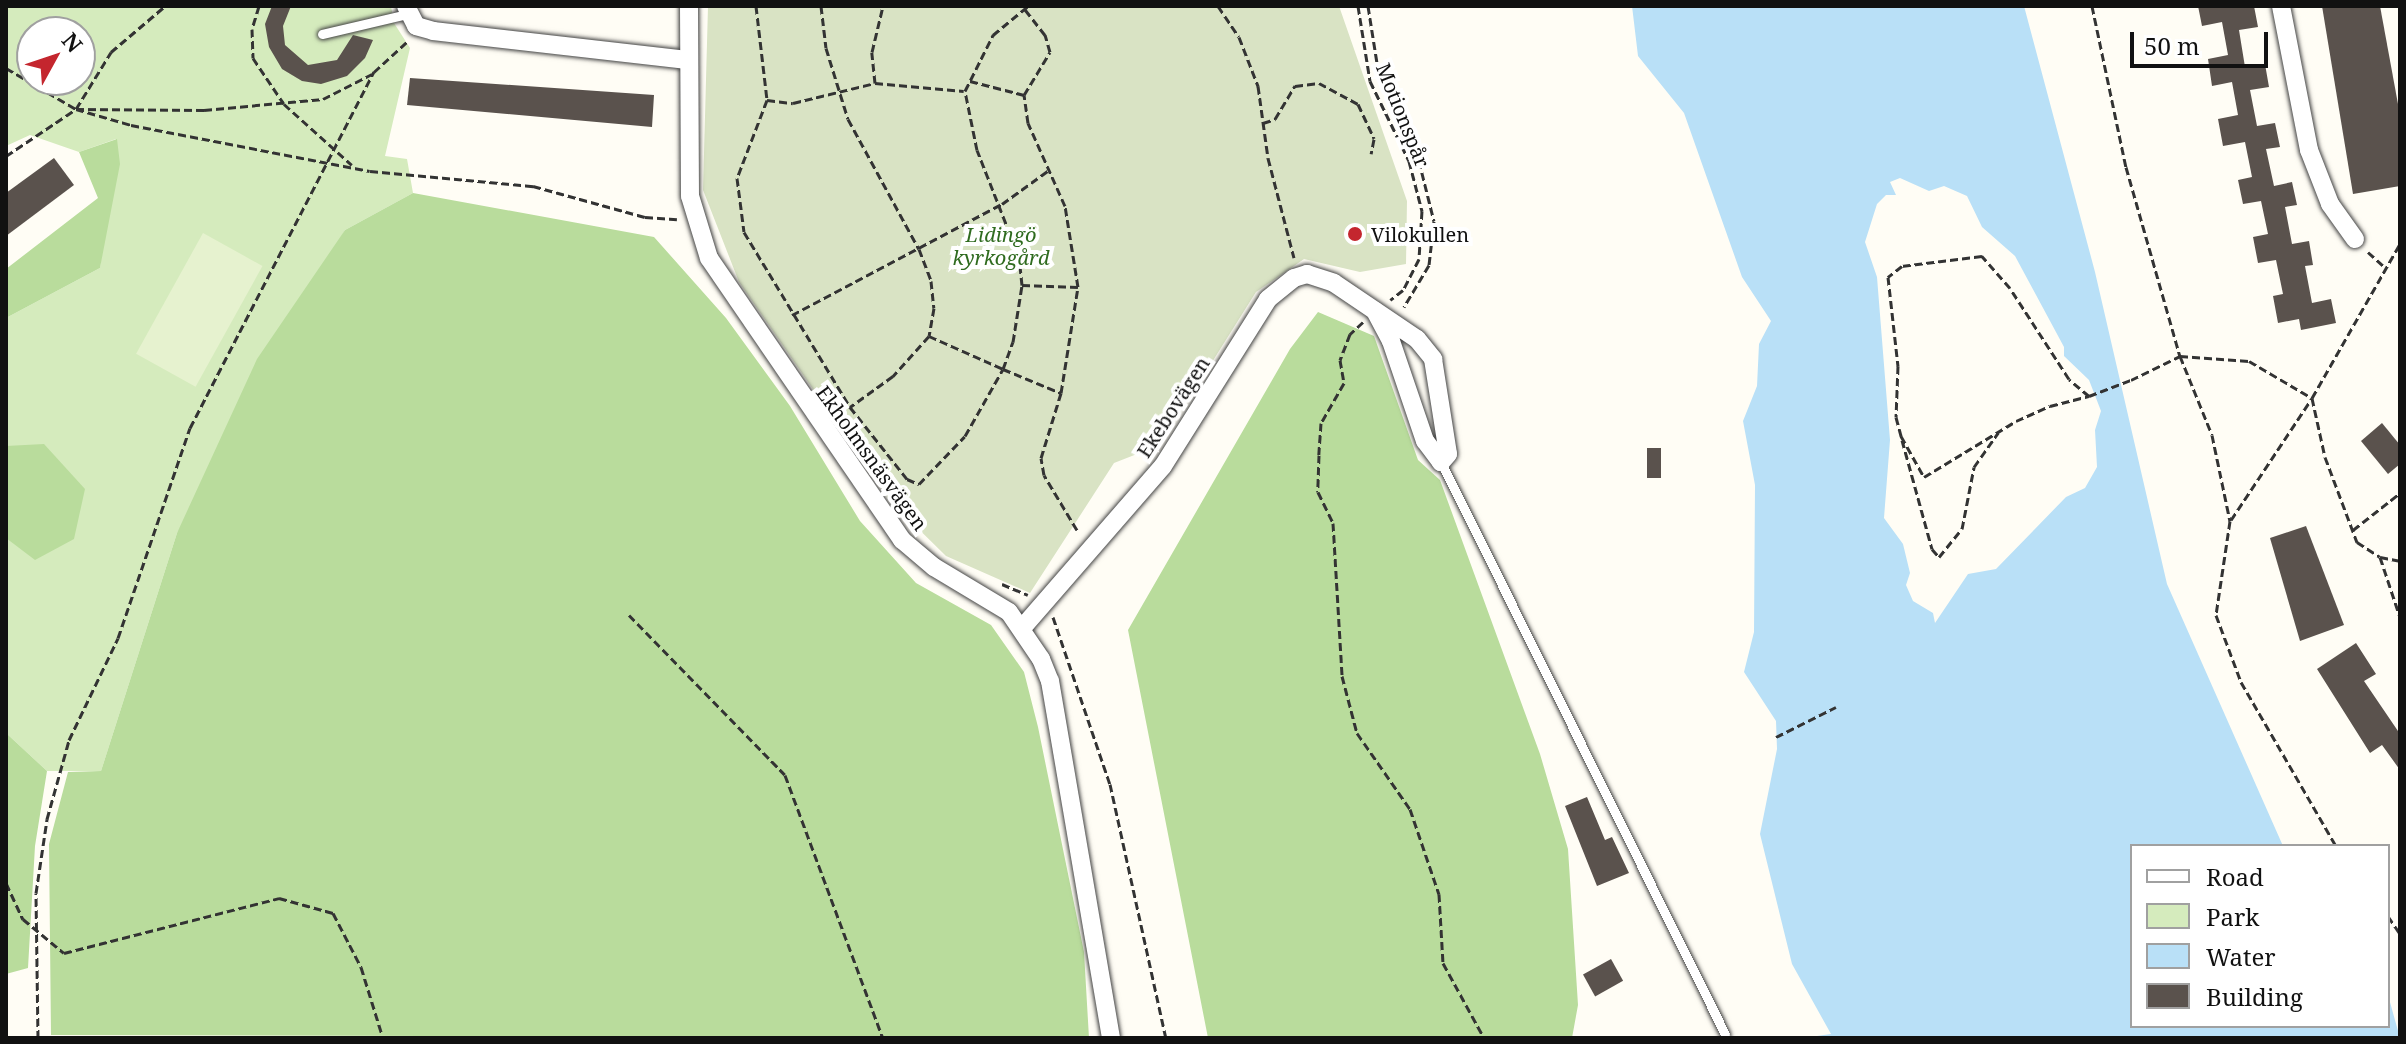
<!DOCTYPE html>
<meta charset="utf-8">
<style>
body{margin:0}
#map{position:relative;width:2406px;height:1044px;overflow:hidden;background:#fffdf5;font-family:"Noto Serif",serif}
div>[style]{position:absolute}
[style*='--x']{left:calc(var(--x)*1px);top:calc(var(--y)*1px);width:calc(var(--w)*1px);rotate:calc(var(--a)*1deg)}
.green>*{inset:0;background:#d5ebbd}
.forest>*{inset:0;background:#b9dc9c}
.cemetery>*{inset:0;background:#d9e3c4}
.pitch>*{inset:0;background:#e6f2cf;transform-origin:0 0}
.water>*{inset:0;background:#b9e0f7}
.building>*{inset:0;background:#5a524d;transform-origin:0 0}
.path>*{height:3px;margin-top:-1.5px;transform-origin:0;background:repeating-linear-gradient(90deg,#333 0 8px,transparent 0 12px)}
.roads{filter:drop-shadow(0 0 2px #444) drop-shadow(0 0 2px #444)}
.service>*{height:9px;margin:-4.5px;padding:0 4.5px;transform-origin:4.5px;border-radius:4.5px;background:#fff}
.minor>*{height:18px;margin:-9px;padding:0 9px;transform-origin:9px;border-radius:9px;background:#fff}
.dots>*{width:22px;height:22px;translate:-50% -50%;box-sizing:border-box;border:4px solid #fff;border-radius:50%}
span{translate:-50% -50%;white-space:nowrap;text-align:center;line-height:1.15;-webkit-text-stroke:8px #fff;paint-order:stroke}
.street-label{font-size:20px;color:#111}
.poi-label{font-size:20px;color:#111}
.left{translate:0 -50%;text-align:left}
.park-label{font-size:20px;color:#2f6b1f;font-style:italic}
.frame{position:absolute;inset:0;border:8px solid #111;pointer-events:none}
.legend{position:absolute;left:2130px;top:844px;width:260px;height:184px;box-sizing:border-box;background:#fff;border:2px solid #a0a0a0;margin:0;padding:10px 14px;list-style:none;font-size:24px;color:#111}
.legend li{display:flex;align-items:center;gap:16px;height:40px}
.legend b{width:40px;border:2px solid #a0a0a0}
.north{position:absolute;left:16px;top:16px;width:80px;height:80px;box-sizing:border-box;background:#fff;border:2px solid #a0a0a0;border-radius:50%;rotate:50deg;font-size:22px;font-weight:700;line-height:32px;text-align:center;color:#111}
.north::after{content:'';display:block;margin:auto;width:28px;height:36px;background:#c4262e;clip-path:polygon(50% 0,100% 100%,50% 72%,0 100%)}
.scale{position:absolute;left:2130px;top:32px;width:138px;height:36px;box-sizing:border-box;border:4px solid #111;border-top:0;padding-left:10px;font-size:24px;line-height:28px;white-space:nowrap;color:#111;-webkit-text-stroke:6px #fff;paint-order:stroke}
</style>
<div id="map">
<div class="green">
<i style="clip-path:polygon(evenodd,6px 6px,391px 6px,394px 23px,410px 48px,385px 156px,407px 159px,413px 193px,345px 230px,177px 533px,101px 771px,47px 771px,6px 733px,6px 318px,100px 268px,116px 139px,79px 152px,30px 135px,6px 146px,6px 6px,32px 32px,80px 32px,80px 80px,32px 80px,32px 32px)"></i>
</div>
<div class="forest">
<i style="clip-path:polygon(117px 139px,120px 164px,100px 268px,6px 318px,6px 269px,98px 198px,79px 152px)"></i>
<i style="clip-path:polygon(413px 193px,654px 237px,726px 318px,790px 406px,860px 521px,916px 583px,991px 625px,1024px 672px,1038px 727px,1084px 952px,1089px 1038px,51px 1035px,49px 844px,68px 772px,101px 771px,177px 533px,257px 359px,345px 230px)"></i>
<i style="clip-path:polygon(1318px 312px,1374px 336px,1418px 460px,1440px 480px,1540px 754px,1568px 849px,1578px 1005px,1572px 1038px,1208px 1038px,1128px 630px,1290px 349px)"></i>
<i style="clip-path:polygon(44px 444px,85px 489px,74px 539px,35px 560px,6px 538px,6px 446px)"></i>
<i style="clip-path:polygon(6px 733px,47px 771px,35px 846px,28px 968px,6px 974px)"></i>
</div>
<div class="cemetery">
<i style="clip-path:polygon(708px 6px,1339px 6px,1407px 201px,1406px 264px,1360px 272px,1304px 259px,1256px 292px,1160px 445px,1114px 463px,1030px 593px,946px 556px,890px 501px,739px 282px,703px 190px)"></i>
</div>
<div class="pitch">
<i style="left:203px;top:233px;width:68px;height:138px;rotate:29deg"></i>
</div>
<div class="water">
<i style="clip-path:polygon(evenodd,1632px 6px,2024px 6px,2095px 272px,2167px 584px,2283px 846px,2132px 846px,2132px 1026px,2388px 1026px,2388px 995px,2400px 1038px,1803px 1038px,1831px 1034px,1792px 964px,1760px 834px,1777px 749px,1776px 721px,1744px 672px,1754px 632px,1755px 485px,1743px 421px,1757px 386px,1759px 344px,1771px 321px,1742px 277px,1684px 113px,1638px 56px,1632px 6px,1900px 178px,1929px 191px,1944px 186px,1967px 196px,1982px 227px,2015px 256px,2064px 347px,2064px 356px,2089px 380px,2101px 411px,2095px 430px,2097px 467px,2085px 488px,2066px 497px,1996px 569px,1968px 574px,1935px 623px,1933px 613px,1913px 601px,1906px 585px,1910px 573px,1903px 544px,1884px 518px,1890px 440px,1877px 277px,1865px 242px,1877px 204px,1886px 195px,1896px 195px,1890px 182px,1900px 178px)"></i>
</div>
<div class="building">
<i style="clip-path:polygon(272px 6px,291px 6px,283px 26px,285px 45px,308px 65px,337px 60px,353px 35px,373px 40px,365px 58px,347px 76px,321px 84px,302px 81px,282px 69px,269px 47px,265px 24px)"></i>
<i style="clip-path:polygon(2198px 6px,2254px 6px,2258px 27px,2239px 30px,2245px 67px,2265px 64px,2269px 87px,2250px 90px,2257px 126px,2275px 123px,2280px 147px,2266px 149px,2274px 186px,2292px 182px,2297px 205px,2285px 207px,2292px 244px,2309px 241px,2313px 265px,2305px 266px,2312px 303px,2331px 299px,2336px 323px,2301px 330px,2299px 319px,2278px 323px,2273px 296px,2283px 294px,2276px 260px,2258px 263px,2253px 237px,2268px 234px,2261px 201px,2243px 204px,2238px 180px,2252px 177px,2245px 142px,2223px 146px,2218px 119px,2238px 115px,2232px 82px,2212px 86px,2208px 59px,2228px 55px,2222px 22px,2202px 26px)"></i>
<i style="clip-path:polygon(2322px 6px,2380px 6px,2400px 115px,2400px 186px,2353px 194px)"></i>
<i style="clip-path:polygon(410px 78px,654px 95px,652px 127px,407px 105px)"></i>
<i style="clip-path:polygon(54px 158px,74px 185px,6px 236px,6px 193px)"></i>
<i style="clip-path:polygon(2382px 423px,2400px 445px,2400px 464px,2388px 474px,2361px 441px)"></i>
<i style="left:1647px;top:448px;width:14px;height:30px"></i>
<i style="clip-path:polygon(2306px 526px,2344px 625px,2300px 641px,2270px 538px)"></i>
<i style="clip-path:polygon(2356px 643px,2376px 674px,2364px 681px,2400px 734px,2400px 770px,2382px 745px,2370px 753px,2317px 669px)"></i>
<i style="clip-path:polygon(1587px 797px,1605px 840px,1612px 837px,1629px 873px,1597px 886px,1565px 806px)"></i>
<i style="left:1611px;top:959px;width:25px;height:32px;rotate:61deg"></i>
</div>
<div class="path">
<i style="--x:259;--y:6;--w:24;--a:107"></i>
<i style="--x:252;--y:29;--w:29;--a:88"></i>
<i style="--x:253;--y:58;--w:55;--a:56"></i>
<i style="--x:284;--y:104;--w:91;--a:41.9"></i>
<i style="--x:756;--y:6;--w:95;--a:83.3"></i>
<i style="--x:767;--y:100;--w:84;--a:111"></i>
<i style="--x:737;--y:178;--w:54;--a:82.6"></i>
<i style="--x:744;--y:232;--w:205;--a:58.8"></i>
<i style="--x:850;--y:407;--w:92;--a:51.6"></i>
<i style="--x:907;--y:479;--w:13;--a:23"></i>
<i style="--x:919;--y:484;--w:66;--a:-46.2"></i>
<i style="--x:965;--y:436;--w:77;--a:-60.4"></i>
<i style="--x:1003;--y:369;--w:63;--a:22.5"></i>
<i style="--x:821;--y:6;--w:42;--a:83.2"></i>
<i style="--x:826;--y:48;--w:74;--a:72.8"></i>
<i style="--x:848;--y:119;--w:148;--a:61.4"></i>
<i style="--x:919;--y:249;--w:34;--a:69"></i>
<i style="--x:931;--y:281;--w:27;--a:84"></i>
<i style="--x:934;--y:308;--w:28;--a:100"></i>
<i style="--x:929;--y:336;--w:54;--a:132"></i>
<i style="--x:893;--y:376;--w:53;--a:144.2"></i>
<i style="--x:1218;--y:6;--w:37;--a:56"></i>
<i style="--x:1239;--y:37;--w:53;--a:68.8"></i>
<i style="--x:1258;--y:86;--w:73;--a:82.1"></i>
<i style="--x:1268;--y:158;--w:103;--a:75.4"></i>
<i style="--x:1358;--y:6;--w:76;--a:80.9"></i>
<i style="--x:1370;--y:81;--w:89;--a:64"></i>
<i style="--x:1409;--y:161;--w:52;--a:75.4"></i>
<i style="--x:1422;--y:211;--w:48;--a:93.6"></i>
<i style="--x:1419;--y:259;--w:35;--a:117"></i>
<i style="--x:1403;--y:290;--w:16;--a:142"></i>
<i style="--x:1368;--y:6;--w:64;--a:81"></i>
<i style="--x:1378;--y:69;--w:89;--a:64.6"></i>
<i style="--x:1416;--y:149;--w:74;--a:76"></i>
<i style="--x:1434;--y:221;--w:44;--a:96.5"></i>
<i style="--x:1429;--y:265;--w:49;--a:120.8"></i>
<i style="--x:2092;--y:6;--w:165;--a:78.1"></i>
<i style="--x:2126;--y:167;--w:197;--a:74.1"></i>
<i style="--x:2180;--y:356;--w:85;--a:67.9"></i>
<i style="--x:2212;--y:435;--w:88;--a:78.2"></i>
<i style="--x:2230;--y:521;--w:95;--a:98.5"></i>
<i style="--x:2216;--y:615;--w:72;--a:69.5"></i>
<i style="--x:2241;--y:682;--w:190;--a:59.9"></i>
<i style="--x:6;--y:68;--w:81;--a:30.4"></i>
<i style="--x:76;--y:109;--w:57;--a:16.2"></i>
<i style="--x:131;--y:125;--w:243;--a:10.9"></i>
<i style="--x:370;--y:171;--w:164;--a:5.3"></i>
<i style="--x:533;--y:186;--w:116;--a:15.5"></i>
<i style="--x:645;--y:217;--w:32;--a:4"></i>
<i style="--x:970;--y:81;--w:56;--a:14.5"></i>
<i style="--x:875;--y:83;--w:31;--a:-96"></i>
<i style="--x:872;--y:52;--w:47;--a:-76.6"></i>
<i style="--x:767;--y:100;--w:26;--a:7"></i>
<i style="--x:793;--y:103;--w:84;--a:-13.7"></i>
<i style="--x:875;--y:83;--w:89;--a:5.1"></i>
<i style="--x:76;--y:109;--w:67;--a:-58.4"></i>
<i style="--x:111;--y:52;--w:71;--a:-40.4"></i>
<i style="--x:1263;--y:123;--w:13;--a:-18"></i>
<i style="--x:1275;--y:119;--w:39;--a:-59"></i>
<i style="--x:1295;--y:86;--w:24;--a:-7"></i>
<i style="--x:1319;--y:83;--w:44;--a:28.3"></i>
<i style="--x:1358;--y:104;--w:38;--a:65"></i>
<i style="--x:1374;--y:139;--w:15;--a:101"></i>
<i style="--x:6;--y:156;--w:84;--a:-33.9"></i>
<i style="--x:76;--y:109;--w:128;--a:0.4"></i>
<i style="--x:204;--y:110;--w:120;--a:-5.3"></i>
<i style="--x:323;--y:99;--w:55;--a:-27"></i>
<i style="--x:2368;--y:252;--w:24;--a:42"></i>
<i style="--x:1022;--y:285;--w:56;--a:2"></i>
<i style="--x:1078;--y:287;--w:82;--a:-99.1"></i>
<i style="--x:1065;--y:206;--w:91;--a:-114"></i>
<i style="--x:1028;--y:123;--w:28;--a:-98"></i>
<i style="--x:1024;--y:95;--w:50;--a:-58.8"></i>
<i style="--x:1050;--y:52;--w:18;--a:-106"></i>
<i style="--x:1045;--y:35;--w:34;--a:-128"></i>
<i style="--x:792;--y:315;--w:238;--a:-27.9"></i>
<i style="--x:1002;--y:204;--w:58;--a:-35.9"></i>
<i style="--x:1363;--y:322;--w:18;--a:137"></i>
<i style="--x:1350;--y:334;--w:28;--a:111"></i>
<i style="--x:1340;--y:360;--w:23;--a:80"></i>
<i style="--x:1344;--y:383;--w:46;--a:119.9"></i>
<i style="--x:1321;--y:423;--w:32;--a:94"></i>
<i style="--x:1319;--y:455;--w:37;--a:92"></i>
<i style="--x:1318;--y:492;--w:34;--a:64"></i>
<i style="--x:1333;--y:523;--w:153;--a:86.6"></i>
<i style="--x:1342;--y:676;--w:59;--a:75.3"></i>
<i style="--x:1357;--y:733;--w:93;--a:55.1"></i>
<i style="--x:1410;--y:809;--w:90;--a:71.2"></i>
<i style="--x:1439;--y:894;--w:69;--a:86.7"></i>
<i style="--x:1443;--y:963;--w:85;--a:61.3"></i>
<i style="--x:929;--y:336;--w:81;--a:24"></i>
<i style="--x:1003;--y:369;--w:29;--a:-70"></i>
<i style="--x:1013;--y:342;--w:58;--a:-81"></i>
<i style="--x:1022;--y:285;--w:28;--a:-96"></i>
<i style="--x:1019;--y:257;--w:115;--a:-111.4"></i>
<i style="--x:977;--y:150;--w:60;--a:-101.5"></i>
<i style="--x:965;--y:91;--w:63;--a:-63.4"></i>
<i style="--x:993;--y:35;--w:45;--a:-39.6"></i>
<i style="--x:2089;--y:396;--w:26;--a:-140"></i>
<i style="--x:2069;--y:379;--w:108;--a:-123"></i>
<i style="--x:2010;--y:288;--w:43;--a:-131.2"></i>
<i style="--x:1982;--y:256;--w:81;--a:172.9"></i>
<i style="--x:1902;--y:266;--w:18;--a:142"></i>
<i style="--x:1888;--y:277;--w:90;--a:83.6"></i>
<i style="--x:1898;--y:366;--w:51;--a:92.2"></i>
<i style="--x:1896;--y:417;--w:20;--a:75"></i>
<i style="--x:1901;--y:436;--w:47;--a:60.7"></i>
<i style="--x:1924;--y:477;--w:108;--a:-31.3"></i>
<i style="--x:2016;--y:421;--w:37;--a:-24"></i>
<i style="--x:2050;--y:406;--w:40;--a:-14.4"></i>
<i style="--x:2089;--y:396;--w:45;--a:-20.9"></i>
<i style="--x:2131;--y:380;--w:55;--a:-26.1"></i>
<i style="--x:2180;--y:356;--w:69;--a:4.1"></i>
<i style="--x:2249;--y:361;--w:73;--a:30.4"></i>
<i style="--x:2312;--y:398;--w:60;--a:77.6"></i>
<i style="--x:2325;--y:457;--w:91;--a:69.4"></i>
<i style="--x:2357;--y:542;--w:27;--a:33"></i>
<i style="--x:2380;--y:557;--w:20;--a:11"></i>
<i style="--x:1902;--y:440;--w:113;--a:74.6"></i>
<i style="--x:1932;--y:549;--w:11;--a:49"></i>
<i style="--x:1939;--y:557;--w:36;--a:-51"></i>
<i style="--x:1962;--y:529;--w:63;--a:-79"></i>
<i style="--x:1974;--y:467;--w:42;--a:-54.8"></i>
<i style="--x:2231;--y:520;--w:146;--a:-56.4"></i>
<i style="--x:2312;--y:398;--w:177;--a:-60.3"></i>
<i style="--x:1077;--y:530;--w:64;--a:-121"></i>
<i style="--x:1044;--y:475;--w:17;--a:-100"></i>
<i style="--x:1041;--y:458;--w:68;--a:-72.9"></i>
<i style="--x:1061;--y:393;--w:107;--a:-80.9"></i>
<i style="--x:2353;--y:530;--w:60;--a:-38.2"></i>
<i style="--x:2380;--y:557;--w:63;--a:71.6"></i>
<i style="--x:1002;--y:584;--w:28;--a:23"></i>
<i style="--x:629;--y:615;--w:223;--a:45.7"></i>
<i style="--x:785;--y:775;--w:281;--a:69.6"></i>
<i style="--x:1053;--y:617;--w:176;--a:71.2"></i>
<i style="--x:1110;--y:784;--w:260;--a:77.6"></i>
<i style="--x:1776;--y:737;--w:67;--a:-26.6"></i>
<i style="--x:6;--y:883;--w:40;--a:65"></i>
<i style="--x:23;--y:919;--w:53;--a:39.7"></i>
<i style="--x:64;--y:953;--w:222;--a:-14.3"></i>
<i style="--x:279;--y:898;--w:56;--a:15.5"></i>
<i style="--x:333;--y:913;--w:61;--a:62.6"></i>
<i style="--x:361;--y:967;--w:74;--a:72.8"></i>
<i style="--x:2388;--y:916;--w:22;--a:56"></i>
<i style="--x:38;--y:1038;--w:145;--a:-90.8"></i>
<i style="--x:36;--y:893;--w:75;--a:-81.5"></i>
<i style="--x:47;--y:819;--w:82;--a:-74.4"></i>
<i style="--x:69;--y:740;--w:113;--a:-64.3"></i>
<i style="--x:118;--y:638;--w:222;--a:-71.1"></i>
<i style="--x:190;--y:428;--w:401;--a:-62.7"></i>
<i style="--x:374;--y:72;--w:46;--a:-42.4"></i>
</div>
<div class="roads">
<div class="service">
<i style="--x:322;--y:34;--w:87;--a:-13.2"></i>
<i style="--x:1441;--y:462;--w:639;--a:63.6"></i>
</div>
<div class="minor">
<i style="--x:406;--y:6;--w:22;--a:63"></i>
<i style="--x:416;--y:26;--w:18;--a:16"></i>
<i style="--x:433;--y:31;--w:256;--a:6.5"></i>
<i style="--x:689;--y:6;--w:190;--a:89.7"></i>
<i style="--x:690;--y:196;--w:65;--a:73"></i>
<i style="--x:709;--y:258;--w:342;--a:55.6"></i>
<i style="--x:902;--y:540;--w:42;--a:40.2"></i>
<i style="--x:934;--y:567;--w:87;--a:31"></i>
<i style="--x:1009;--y:612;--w:57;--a:55.8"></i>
<i style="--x:1041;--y:659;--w:24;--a:68"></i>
<i style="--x:1050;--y:681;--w:362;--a:80.3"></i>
<i style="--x:2281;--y:6;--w:147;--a:79"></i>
<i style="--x:2309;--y:150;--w:58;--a:68.7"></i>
<i style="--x:2330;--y:204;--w:43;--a:54.5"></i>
<i style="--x:1023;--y:627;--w:213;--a:-49"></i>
<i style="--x:1163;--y:466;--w:197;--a:-57.8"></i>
<i style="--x:1268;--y:299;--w:33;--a:-39"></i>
<i style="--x:1294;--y:278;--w:14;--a:-17"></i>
<i style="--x:1307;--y:274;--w:28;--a:18"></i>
<i style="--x:1334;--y:283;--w:100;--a:34"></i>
<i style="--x:1417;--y:339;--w:26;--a:51"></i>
<i style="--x:1433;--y:359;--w:96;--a:81"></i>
<i style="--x:1448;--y:454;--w:11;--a:131"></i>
<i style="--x:1441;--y:462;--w:26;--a:-127"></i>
<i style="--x:1425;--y:441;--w:106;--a:-108.8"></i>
<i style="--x:1391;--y:341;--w:34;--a:-118"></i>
</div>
</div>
<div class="dots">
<i style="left:1355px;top:234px;background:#c4262e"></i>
</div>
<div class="street-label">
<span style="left:1403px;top:115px;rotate:68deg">Motionspår</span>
<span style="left:1173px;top:407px;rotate:-57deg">Ekebovägen</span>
<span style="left:872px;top:458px;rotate:54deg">Ekholmsnäsvägen</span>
</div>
<div class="poi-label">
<span class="left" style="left:1371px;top:234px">Vilokullen</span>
</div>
<div class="park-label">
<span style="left:1001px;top:246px">Lidingö<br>kyrkogård</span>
</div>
<div class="frame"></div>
<ul class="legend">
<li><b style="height:10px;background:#fff"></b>Road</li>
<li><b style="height:22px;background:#d5ebbd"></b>Park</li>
<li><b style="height:22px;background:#b9e0f7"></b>Water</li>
<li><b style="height:22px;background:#5a524d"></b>Building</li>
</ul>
<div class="north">N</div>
<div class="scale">50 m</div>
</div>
